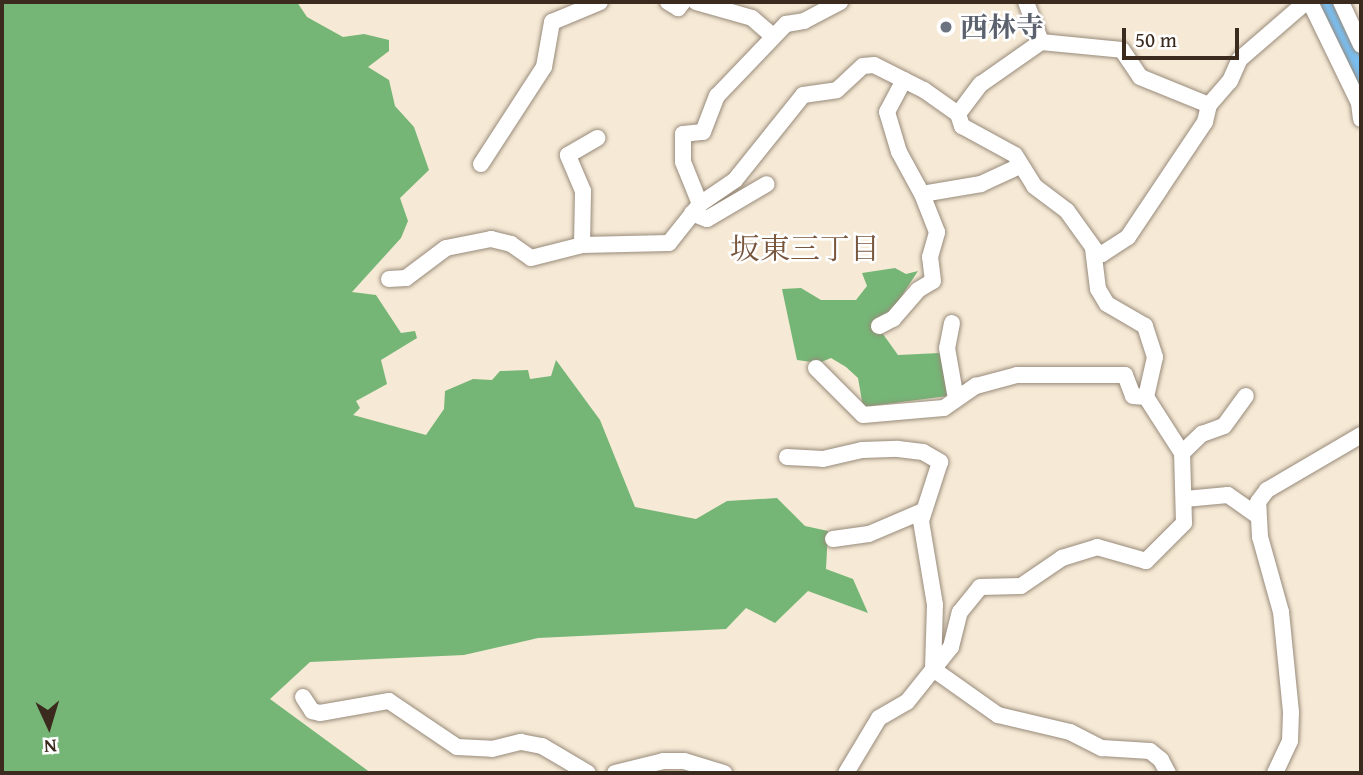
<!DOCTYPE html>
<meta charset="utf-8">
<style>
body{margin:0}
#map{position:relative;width:1363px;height:775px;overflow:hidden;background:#f6ead6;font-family:"Gentium Book Plus","Noto Serif JP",serif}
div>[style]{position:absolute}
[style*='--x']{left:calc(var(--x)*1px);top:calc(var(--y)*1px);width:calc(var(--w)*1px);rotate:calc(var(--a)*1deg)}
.forest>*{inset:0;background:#75b576}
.river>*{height:28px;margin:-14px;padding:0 14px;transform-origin:14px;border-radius:14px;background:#7abef0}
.roads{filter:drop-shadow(0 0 2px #988a7a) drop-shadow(0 0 2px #988a7a)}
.minor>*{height:16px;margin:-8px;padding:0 8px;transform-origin:8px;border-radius:8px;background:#fff}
.dots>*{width:19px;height:19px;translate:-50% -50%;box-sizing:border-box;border:4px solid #fff;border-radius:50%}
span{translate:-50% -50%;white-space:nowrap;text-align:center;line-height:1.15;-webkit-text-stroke:5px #fff;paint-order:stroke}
.worship-label{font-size:28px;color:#5b616d;font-weight:700}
.left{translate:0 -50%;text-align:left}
.neighbourhood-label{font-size:30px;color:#79573e}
.frame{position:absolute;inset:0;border:4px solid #3b2a1e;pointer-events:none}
.north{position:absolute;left:14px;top:691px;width:70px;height:70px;-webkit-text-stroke:5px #fff;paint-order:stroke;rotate:176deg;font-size:19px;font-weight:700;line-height:28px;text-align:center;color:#3b2a1e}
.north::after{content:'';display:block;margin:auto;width:24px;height:32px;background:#3b2a1e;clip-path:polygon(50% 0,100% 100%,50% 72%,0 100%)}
.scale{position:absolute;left:1122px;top:28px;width:117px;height:32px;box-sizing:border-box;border:4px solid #3b2a1e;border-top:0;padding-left:9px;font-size:21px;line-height:24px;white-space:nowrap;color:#3b2a1e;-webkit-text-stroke:5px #fff;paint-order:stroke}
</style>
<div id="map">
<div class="forest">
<i style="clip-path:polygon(2px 2px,297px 2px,307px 17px,343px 37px,364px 34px,389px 40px,389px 51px,368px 67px,389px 80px,395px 106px,414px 127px,429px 170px,400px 198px,408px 221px,401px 238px,352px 292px,376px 295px,401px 333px,415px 331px,417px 338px,381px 360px,387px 384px,356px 401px,360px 408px,353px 415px,426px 435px,444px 409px,445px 391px,473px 379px,492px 380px,500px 371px,528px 370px,530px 379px,551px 376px,556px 360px,600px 420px,635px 507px,696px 519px,727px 501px,777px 498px,805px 526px,828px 531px,826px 569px,853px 579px,868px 613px,808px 591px,775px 623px,746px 608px,726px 629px,538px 638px,464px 655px,310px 662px,270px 699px,371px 773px,2px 773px)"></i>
<i style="clip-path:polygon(895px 268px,906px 274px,918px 271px,891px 312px,875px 323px,898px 355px,940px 353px,948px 396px,863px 407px,858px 378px,846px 367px,831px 358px,819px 363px,797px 360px,782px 289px,801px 288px,821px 300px,856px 300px,867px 286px,862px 273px)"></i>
</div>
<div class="river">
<i style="--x:1330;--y:10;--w:77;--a:66.1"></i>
</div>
<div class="roads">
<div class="minor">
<i style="--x:668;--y:2;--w:12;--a:31"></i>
<i style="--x:678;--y:8;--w:8;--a:-50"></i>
<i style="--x:696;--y:2;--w:58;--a:15.9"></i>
<i style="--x:752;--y:18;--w:28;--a:41"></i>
<i style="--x:1026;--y:2;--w:43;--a:69.4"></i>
<i style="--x:1041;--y:42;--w:81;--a:5.6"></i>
<i style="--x:1122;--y:50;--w:32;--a:56"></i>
<i style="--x:1140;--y:77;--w:74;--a:22.1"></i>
<i style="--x:1310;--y:2;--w:112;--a:64.1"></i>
<i style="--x:1359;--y:103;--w:16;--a:83"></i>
<i style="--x:1341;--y:2;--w:47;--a:65.1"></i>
<i style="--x:904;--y:80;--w:36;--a:118"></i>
<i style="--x:887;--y:112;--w:42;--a:73.3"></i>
<i style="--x:899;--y:152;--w:48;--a:61.3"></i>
<i style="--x:958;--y:114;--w:38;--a:-53"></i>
<i style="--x:981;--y:84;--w:73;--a:-35"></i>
<i style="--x:481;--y:164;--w:116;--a:-57"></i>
<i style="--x:544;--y:67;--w:46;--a:-79.9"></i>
<i style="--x:552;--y:22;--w:52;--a:-22.6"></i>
<i style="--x:700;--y:204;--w:45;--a:-112"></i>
<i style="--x:683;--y:162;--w:28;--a:-90"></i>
<i style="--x:683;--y:134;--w:20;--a:-6"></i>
<i style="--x:703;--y:132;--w:39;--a:-69"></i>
<i style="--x:717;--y:96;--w:100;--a:-46.2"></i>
<i style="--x:786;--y:24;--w:18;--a:-9"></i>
<i style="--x:804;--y:21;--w:41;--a:-27.8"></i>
<i style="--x:692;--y:213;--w:16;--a:22"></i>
<i style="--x:707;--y:219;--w:69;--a:-30.3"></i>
<i style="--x:582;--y:245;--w:54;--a:-88.9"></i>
<i style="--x:583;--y:191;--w:39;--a:-113"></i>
<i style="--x:568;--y:155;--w:34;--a:-30"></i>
<i style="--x:389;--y:279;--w:17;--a:-3"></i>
<i style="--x:406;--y:278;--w:50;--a:-36.9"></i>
<i style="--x:446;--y:248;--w:46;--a:-11.3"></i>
<i style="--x:491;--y:239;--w:21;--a:14"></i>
<i style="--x:511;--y:244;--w:24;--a:35"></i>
<i style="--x:531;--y:258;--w:53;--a:-14.3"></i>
<i style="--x:582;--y:245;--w:87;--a:-1.3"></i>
<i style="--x:669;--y:243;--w:50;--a:-51.5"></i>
<i style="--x:700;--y:204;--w:42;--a:-34.4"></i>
<i style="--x:735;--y:180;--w:109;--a:-51.3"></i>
<i style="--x:803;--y:95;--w:34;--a:-8"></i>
<i style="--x:837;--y:90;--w:35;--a:-43"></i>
<i style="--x:863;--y:66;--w:11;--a:-5"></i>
<i style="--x:874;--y:65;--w:56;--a:26.6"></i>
<i style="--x:924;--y:90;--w:42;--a:35.2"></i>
<i style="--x:958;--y:114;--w:13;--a:72"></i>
<i style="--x:962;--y:126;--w:60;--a:28.7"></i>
<i style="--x:1015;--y:155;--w:36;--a:58"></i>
<i style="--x:1034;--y:186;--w:41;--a:37.1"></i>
<i style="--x:1067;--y:211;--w:53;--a:54.2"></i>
<i style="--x:1098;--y:254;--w:4;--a:0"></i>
<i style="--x:1102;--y:254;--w:31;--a:-33"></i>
<i style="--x:1128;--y:237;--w:138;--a:-56.2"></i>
<i style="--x:1205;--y:122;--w:17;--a:-77"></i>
<i style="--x:1209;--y:105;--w:32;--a:-49"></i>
<i style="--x:1230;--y:81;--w:24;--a:-66"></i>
<i style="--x:1240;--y:59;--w:87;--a:-40.8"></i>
<i style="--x:952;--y:323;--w:25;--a:101"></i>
<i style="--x:947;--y:348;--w:52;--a:80"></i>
<i style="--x:879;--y:326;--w:16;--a:-27"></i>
<i style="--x:893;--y:319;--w:38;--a:-49"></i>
<i style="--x:918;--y:290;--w:17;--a:-31"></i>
<i style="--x:933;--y:281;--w:24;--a:-97"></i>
<i style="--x:930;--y:257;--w:26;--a:-74"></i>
<i style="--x:937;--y:232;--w:41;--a:-111.5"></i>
<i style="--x:922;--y:194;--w:60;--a:-9.6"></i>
<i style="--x:981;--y:184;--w:43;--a:-24.8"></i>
<i style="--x:816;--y:368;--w:66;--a:45"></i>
<i style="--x:863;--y:415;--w:81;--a:-4.9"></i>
<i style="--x:944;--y:408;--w:39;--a:-35"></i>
<i style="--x:976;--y:386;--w:42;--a:-15"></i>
<i style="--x:1017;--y:375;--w:108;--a:0"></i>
<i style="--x:1125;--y:375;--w:22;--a:69"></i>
<i style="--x:1133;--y:396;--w:13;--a:4"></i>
<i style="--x:1182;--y:453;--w:28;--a:-44"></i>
<i style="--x:1202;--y:434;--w:23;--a:-20"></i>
<i style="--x:1224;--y:426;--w:37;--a:-54"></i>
<i style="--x:787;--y:457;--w:36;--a:3"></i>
<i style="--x:823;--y:459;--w:40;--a:-13"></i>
<i style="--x:862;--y:450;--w:36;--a:-2"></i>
<i style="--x:898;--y:449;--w:25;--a:7"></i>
<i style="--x:923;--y:452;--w:20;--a:30"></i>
<i style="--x:940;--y:462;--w:62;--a:107.9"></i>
<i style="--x:921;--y:521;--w:85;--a:80.5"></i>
<i style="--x:935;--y:605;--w:64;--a:91.8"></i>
<i style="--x:1185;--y:499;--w:43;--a:-5.3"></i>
<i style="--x:1228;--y:495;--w:35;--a:35"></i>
<i style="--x:833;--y:539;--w:36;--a:-8"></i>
<i style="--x:869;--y:534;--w:59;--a:-23.1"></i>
<i style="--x:933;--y:669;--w:80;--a:35.3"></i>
<i style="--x:998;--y:715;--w:74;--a:13.3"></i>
<i style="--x:1070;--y:732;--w:36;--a:27"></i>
<i style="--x:1102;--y:748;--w:48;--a:3.6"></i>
<i style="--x:1150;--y:751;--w:14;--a:39"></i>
<i style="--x:1161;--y:760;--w:15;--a:62"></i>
<i style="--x:303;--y:697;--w:17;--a:57"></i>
<i style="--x:312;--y:711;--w:8;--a:14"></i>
<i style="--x:320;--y:713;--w:70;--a:-9.9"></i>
<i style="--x:389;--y:701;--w:82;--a:34.1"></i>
<i style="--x:457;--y:747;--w:35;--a:3"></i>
<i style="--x:492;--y:749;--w:30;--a:-14"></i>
<i style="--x:521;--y:742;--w:21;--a:11"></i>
<i style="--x:542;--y:746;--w:53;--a:30.4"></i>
<i style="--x:615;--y:773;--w:50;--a:-13.8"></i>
<i style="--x:664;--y:761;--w:20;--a:0"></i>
<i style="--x:684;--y:761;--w:42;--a:16.7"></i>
<i style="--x:846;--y:773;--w:64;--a:-59"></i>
<i style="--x:879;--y:718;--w:32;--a:-30"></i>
<i style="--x:907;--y:702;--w:70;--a:-51.3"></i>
<i style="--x:951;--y:647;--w:36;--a:-76"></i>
<i style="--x:960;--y:612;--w:32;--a:-51"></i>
<i style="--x:980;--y:587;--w:41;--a:-1.4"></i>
<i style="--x:1021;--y:586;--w:50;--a:-34.3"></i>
<i style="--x:1062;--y:558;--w:37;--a:-17"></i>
<i style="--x:1097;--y:547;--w:51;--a:15.9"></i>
<i style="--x:1146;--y:561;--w:54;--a:-45"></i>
<i style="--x:1184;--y:523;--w:70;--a:-91.6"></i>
<i style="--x:1182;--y:453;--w:67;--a:-122.7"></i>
<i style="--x:1146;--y:397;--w:41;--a:-77.3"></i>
<i style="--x:1155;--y:357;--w:33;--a:-108"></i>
<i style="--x:1145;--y:326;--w:44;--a:-149.9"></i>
<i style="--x:1107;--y:304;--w:17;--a:-121"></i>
<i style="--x:1098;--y:289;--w:41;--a:-97"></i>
<i style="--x:1275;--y:773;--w:35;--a:-65"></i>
<i style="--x:1290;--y:741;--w:29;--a:-88"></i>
<i style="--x:1291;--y:712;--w:100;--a:-95.7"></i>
<i style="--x:1281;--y:612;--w:78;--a:-105.6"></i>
<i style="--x:1260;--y:537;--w:35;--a:-93"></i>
<i style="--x:1258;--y:502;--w:15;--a:-53"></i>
<i style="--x:1267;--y:490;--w:109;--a:-30.3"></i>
</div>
</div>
<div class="dots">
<i style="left:946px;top:27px;background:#6b7280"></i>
</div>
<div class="worship-label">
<span class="left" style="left:960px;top:27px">西林寺</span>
</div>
<div class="neighbourhood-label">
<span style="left:805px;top:248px">坂東三丁目</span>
</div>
<div class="frame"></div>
<div class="north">N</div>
<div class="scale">50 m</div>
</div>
